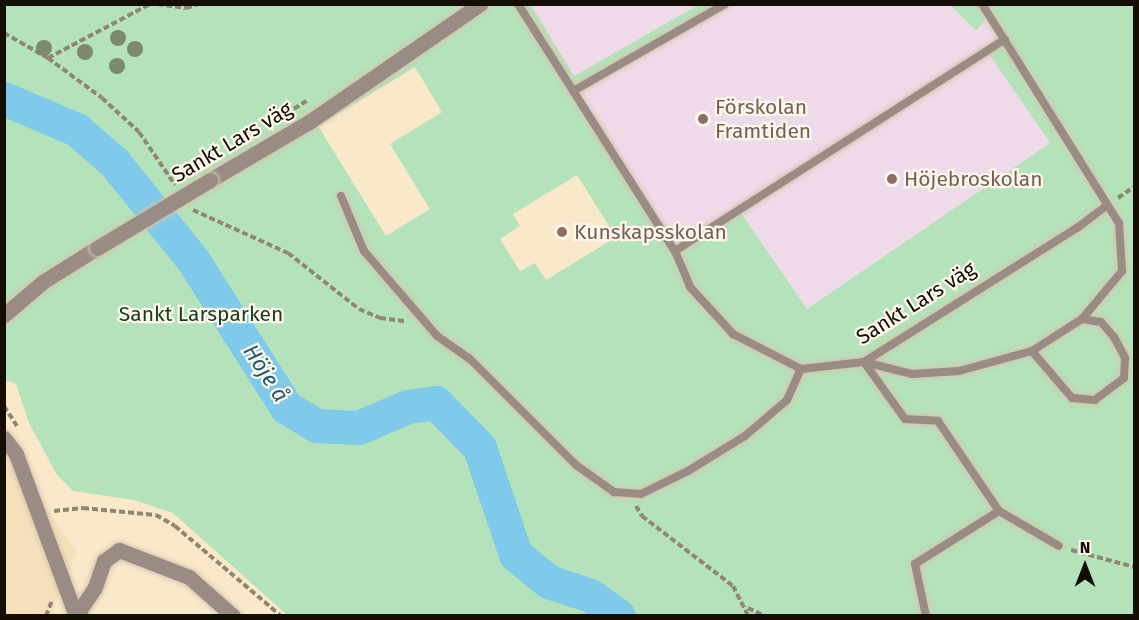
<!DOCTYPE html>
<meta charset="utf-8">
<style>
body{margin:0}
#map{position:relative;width:1139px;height:620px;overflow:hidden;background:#fae8cb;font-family:"Fira Sans",sans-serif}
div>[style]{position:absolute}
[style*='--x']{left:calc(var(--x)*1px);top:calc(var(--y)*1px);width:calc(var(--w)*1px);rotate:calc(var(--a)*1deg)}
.built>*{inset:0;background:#f5e0bb}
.education>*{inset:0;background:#eedae9}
.green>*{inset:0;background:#b4e2bb}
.stream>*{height:6px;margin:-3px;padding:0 3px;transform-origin:3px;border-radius:3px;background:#7fcaea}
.river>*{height:34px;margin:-17px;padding:0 17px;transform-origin:17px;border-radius:17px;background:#7fcaea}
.path>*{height:4px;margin-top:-2px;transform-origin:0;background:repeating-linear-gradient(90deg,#928571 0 6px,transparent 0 9px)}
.roads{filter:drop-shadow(0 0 2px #d5c5ab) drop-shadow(0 0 2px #d5c5ab)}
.lane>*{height:8px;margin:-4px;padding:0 4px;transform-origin:4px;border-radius:4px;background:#9a8c85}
.street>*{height:15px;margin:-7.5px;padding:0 7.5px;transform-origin:7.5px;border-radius:7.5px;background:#9a8c85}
.bridges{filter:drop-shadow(0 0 2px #d5c5ab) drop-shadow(0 0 2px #d5c5ab)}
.street-bridge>*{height:15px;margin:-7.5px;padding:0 7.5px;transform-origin:7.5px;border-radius:7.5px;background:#9a8c85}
.trees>*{width:16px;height:16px;margin:-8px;border-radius:50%;background:#7c8a6c}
.dots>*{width:16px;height:16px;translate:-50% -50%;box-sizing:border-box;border:3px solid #fef7eb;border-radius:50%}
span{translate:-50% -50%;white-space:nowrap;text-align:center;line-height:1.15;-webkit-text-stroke:4.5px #fef7eb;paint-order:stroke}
.education-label{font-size:21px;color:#785e54}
.left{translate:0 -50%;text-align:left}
.street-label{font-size:21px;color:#130d04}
.park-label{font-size:21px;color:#143e1f}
.water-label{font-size:22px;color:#1d5970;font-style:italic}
.frame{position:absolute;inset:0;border:6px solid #130d04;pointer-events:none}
.north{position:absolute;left:1055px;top:536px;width:60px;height:60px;-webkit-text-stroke:4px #fef7eb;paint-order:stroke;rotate:0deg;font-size:16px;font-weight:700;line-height:24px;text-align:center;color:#130d04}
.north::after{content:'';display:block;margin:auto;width:21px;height:27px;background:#130d04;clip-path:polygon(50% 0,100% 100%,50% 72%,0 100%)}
</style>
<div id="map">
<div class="built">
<i style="clip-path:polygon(4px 447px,77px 552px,51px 615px,5px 615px)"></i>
</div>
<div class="education">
<i style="clip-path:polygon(531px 5px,698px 5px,574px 76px)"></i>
<i style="clip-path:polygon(725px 5px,982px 5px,1005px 39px,987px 51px,1050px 143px,807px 309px,739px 210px,675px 251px,575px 90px)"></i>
</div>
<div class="green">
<i style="clip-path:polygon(evenodd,5px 5px,531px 5px,574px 76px,698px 5px,725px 5px,575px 90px,675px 251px,739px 210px,807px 309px,1050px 143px,987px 51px,1005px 39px,989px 15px,976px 31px,950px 5px,1134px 5px,1134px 615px,287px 615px,173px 513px,134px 500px,73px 491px,57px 475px,29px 423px,16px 384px,5px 380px,5px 5px,415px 67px,442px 112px,390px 144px,430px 209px,386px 236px,318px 126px,415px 67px,5px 5px,577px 175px,616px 237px,546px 280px,535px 263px,520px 271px,500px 239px,520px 226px,513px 214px,577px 175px)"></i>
</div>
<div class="stream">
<i style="--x:588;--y:616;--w:20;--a:-81"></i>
</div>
<div class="river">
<i style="--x:4;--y:99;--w:79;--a:23"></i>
<i style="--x:77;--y:130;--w:49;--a:40.9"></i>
<i style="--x:114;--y:162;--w:126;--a:51.1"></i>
<i style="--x:193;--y:260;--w:175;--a:57.6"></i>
<i style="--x:287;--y:408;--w:35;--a:31"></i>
<i style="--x:317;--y:426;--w:42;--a:2.7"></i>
<i style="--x:359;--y:428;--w:53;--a:-23.2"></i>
<i style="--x:408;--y:407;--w:28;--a:-8"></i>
<i style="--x:436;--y:403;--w:63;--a:45.6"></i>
<i style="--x:480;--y:448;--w:113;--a:71.4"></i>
<i style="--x:516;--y:555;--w:43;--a:39.3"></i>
<i style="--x:549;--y:582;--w:44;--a:18.4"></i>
<i style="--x:591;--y:596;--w:34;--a:36"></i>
</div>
<div class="path">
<i style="--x:157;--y:4;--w:29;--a:8"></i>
<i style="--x:186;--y:8;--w:13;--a:-18"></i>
<i style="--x:4;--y:33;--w:51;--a:29.6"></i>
<i style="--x:48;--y:58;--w:67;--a:36.5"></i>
<i style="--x:102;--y:98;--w:50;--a:42.6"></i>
<i style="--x:139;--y:132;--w:64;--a:55.8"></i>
<i style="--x:48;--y:58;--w:115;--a:-27.9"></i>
<i style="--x:271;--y:123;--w:44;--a:-31.9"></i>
<i style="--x:1118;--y:198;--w:19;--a:-35"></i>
<i style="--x:193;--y:210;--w:104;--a:24.4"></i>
<i style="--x:288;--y:253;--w:90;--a:38.3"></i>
<i style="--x:359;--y:309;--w:23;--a:23"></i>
<i style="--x:380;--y:318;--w:26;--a:7"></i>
<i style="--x:4;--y:406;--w:24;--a:57"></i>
<i style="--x:636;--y:506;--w:12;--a:59"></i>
<i style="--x:642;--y:516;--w:115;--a:37.6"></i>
<i style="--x:733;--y:586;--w:34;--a:63"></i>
<i style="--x:54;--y:511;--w:29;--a:-6"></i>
<i style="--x:83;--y:508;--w:73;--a:5.5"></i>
<i style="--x:156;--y:515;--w:22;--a:30"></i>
<i style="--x:175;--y:526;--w:139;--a:40.3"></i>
<i style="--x:1071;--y:550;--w:65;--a:15.1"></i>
<i style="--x:748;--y:608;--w:19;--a:25"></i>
<i style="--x:46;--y:616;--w:17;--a:-69"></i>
</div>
<div class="roads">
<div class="lane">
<i style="--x:518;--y:4;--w:293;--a:57.6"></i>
<i style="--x:675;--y:251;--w:39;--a:67"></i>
<i style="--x:690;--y:287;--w:64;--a:47.5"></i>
<i style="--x:733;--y:334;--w:76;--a:27.2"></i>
<i style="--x:801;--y:369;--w:63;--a:-6.3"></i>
<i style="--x:864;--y:362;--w:252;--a:-32.2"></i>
<i style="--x:1077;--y:228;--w:38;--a:-37"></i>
<i style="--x:982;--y:4;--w:258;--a:58"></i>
<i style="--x:1119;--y:223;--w:48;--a:86.4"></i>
<i style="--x:1122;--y:271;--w:62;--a:129.8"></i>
<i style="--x:575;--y:90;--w:173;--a:-29.8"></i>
<i style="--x:341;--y:196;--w:60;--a:67.3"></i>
<i style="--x:364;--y:251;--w:112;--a:49.3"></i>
<i style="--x:437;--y:336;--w:39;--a:35"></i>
<i style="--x:469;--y:358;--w:151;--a:45"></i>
<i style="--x:576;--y:465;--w:47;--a:35.4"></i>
<i style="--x:614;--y:492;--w:27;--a:4"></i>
<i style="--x:641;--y:494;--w:52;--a:-26.1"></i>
<i style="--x:688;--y:471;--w:67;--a:-31.6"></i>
<i style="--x:745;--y:436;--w:55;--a:-40.6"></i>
<i style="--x:787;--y:400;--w:34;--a:-66"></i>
<i style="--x:675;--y:251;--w:392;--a:-32.7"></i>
<i style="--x:864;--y:362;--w:49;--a:14"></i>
<i style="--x:912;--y:374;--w:47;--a:-3.7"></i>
<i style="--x:959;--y:371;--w:76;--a:-15.3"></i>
<i style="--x:1032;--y:351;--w:59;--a:-32.6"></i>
<i style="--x:1082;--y:319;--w:19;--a:9"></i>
<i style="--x:1101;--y:322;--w:20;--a:49"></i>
<i style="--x:1114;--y:337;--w:24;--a:62"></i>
<i style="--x:1125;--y:358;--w:20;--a:93"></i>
<i style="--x:1124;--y:378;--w:36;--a:143"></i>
<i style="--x:1095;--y:400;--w:23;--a:-175"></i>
<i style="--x:1072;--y:398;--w:62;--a:-130.4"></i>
<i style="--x:864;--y:362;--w:70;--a:54.3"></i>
<i style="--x:905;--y:419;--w:33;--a:3"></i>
<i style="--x:938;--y:421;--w:109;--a:55.9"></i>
<i style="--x:999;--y:511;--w:99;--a:147.8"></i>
<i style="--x:915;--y:564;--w:53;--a:78.1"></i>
<i style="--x:999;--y:511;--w:69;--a:30.3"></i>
</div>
<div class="street">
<i style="--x:210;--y:180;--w:115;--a:-30.4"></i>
<i style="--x:309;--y:122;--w:208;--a:-34.6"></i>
<i style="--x:4;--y:315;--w:52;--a:-40.4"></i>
<i style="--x:44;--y:281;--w:62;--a:-31.9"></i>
<i style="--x:4;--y:438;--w:20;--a:53"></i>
<i style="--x:16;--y:454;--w:173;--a:69.7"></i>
<i style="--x:81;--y:616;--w:4;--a:-153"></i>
<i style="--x:77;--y:614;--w:32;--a:-56"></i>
<i style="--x:95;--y:587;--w:28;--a:-71"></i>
<i style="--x:104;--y:561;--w:19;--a:-36"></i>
<i style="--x:119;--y:550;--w:75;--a:21.1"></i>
<i style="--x:189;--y:577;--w:59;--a:41.6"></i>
</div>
</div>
<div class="bridges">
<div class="street-bridge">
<i style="--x:97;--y:248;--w:132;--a:-31"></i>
</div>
</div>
<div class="trees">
<i style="left:118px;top:38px"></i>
<i style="left:44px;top:48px"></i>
<i style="left:135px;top:49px"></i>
<i style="left:85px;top:52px"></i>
<i style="left:117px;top:66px"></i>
</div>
<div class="dots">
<i style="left:703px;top:119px;background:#8d6e63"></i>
<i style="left:892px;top:179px;background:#8d6e63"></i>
<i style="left:562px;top:232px;background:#8d6e63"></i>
</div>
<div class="education-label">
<span class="left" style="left:715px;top:119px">Förskolan<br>Framtiden</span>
<span class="left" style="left:904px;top:179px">Höjebroskolan</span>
<span class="left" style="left:574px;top:232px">Kunskapsskolan</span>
</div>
<div class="street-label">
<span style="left:232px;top:142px;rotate:-31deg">Sankt Lars väg</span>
<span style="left:916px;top:303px;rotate:-32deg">Sankt Lars väg</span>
</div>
<div class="park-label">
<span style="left:201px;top:314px">Sankt Larsparken</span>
</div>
<div class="water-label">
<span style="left:266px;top:373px;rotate:57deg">Höje å</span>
</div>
<div class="frame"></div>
<div class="north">N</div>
</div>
